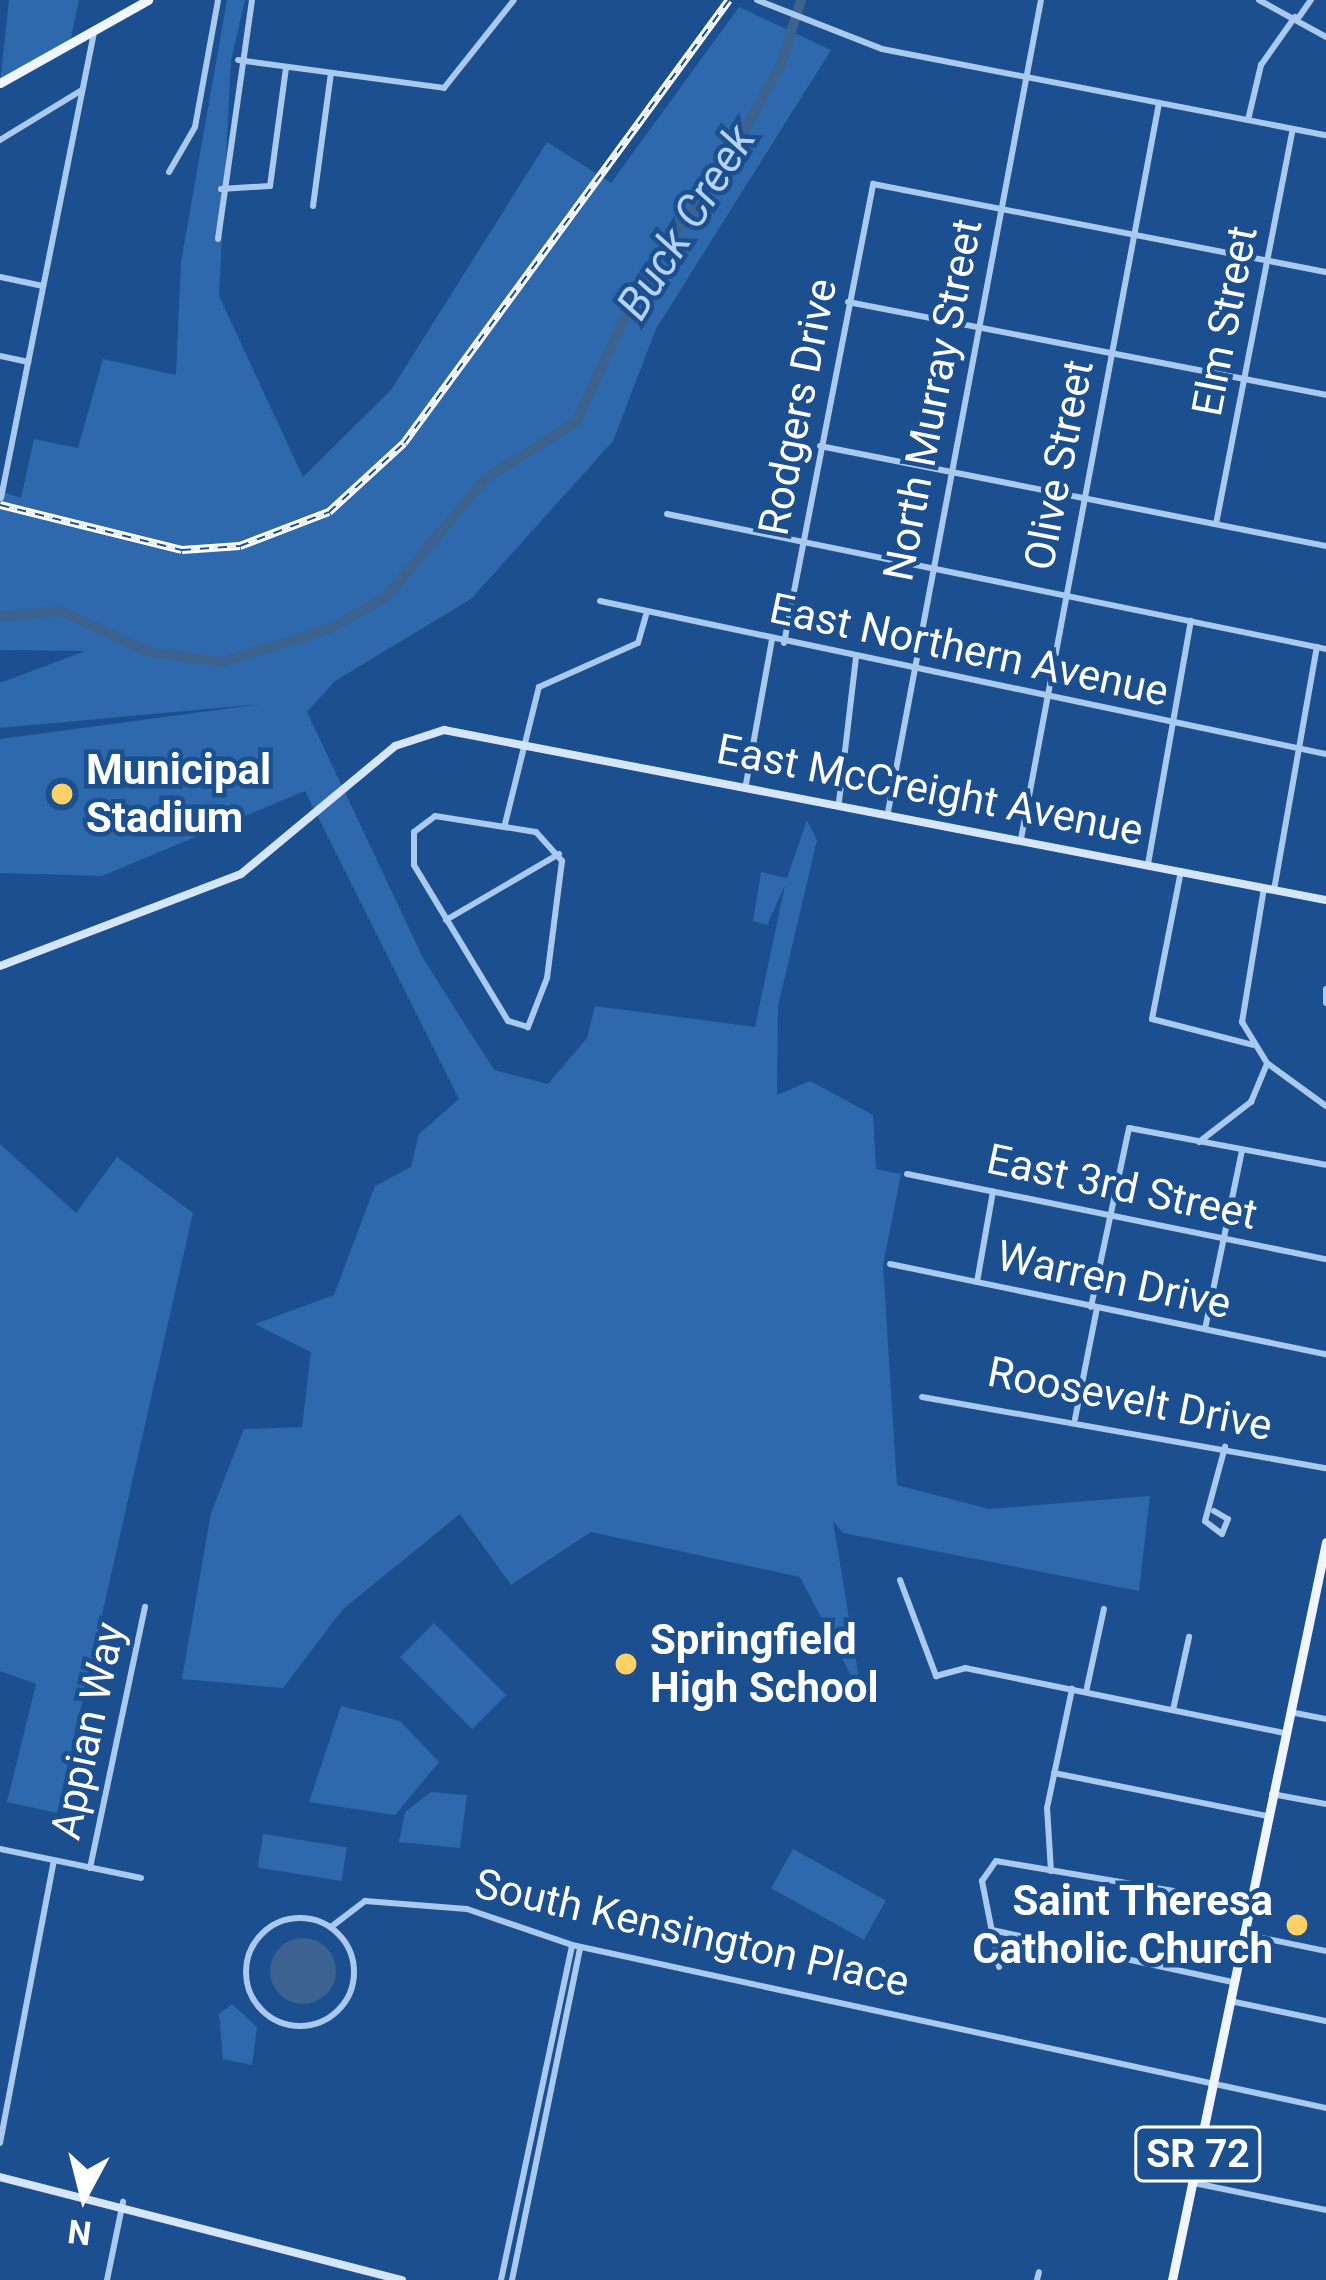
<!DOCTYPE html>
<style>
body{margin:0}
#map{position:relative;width:1326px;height:2280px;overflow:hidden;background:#1b4f8f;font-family:Roboto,sans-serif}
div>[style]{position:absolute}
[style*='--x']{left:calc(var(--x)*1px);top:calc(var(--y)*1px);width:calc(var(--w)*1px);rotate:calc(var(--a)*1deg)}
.green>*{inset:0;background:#2e69ad;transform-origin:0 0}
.water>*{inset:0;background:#3c6290}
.round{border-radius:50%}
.river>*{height:10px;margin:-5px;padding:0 5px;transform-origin:5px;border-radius:5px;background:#3c6290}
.street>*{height:6px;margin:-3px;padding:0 3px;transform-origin:3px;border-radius:3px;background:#a9c9ee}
.street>.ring{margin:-3px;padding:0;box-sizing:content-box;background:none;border:6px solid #a9c9ee;border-radius:50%}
.secondary>*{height:8px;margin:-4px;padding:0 4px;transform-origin:4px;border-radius:4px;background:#d6e6fa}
.primary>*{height:9px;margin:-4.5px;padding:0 4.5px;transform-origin:4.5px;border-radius:4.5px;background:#f0f6ff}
.rail>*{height:8px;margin-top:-4px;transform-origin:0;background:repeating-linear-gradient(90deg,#1b4f8f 0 9px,#fff 0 18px);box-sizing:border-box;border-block:3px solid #fff}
.dots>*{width:33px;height:33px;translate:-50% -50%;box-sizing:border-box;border:6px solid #1b4f8f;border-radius:50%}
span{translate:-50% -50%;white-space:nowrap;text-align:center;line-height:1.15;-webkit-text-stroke:9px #1b4f8f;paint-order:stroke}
.shield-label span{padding:3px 9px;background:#1b4f8f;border:3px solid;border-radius:9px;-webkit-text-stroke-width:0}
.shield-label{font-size:39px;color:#fff;font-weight:700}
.street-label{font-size:42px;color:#fff}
.poi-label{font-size:42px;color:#fff;font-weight:700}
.left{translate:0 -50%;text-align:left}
.right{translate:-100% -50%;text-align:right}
.water-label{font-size:45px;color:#b5d3f5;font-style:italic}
.north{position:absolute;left:24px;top:2136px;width:120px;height:120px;-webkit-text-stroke:9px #1b4f8f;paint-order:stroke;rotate:187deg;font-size:33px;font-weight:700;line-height:48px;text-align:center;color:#fff}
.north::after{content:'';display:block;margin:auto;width:42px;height:54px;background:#fff;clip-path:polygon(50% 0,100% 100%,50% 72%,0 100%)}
</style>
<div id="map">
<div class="green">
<i style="clip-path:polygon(9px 0,79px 0,70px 43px,0 83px)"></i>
<i style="clip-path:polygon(227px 0,245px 0,231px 61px,219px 296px,303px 477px,391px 390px,547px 142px,611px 183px,739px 7px,831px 50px,656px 329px,613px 441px,471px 599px,335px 681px,307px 712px,424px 960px,494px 1070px,548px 1084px,587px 1038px,595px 1006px,755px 1027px,785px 885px,767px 925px,753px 921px,761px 872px,787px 878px,807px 820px,817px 840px,778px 1006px,777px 1095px,810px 1081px,873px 1115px,876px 1169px,901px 1174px,883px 1265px,897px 1485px,989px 1509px,1150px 1496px,1139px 1591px,843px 1533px,833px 1521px,862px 1697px,800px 1577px,591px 1532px,511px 1585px,460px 1514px,343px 1609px,283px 1688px,182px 1679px,211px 1513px,244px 1429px,302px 1427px,311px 1352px,255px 1324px,334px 1295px,375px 1186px,411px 1167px,419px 1134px,459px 1099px,305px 791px,102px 876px,0 873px,0 739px,262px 704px,0 728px,0 683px,85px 651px,0 650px,0 491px,21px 498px,34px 439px,78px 448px,103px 359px,176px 375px,181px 262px)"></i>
<i style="clip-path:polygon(0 1144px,76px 1213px,117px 1157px,193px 1213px,57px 1813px,7px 1802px,36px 1684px,0 1671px)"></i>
<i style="left:434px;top:1623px;width:102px;height:48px;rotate:45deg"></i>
<i style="clip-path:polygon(341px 1706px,400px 1721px,439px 1762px,395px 1815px,309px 1802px)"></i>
<i style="clip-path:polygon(431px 1792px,467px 1795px,460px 1848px,399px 1842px,405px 1812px)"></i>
<i style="left:263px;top:1834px;width:85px;height:34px;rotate:9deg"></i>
<i style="left:793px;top:1849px;width:106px;height:45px;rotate:29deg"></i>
<i style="clip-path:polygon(232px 2004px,257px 2027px,252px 2065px,223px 2059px,219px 2014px)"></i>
</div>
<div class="water">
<i class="round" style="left:270px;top:1938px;width:66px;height:66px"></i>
</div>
<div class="river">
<i style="--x:0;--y:617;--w:61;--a:-5.6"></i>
<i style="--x:61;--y:611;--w:97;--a:25"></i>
<i style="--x:149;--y:652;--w:75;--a:7.7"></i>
<i style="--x:223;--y:662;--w:113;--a:-17.5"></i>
<i style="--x:331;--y:628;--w:63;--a:-29.4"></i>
<i style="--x:386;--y:597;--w:155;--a:-50"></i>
<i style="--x:486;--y:478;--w:106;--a:-31.9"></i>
<i style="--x:576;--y:422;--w:166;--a:-65"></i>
<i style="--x:646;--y:272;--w:134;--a:-53.5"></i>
<i style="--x:726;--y:164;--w:114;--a:-61.2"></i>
<i style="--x:781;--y:64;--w:67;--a:-72.6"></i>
</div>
<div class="street">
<i style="--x:757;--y:0;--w:134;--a:21.4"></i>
<i style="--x:882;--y:49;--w:452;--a:11"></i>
<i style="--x:1259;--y:0;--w:77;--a:28.9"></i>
<i style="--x:1299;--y:17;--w:21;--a:-55"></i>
<i style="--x:238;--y:60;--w:208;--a:7.7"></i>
<i style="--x:444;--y:88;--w:112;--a:-51.5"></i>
<i style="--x:1248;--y:120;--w:57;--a:-76.7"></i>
<i style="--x:1261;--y:65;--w:59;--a:-54.7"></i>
<i style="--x:0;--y:140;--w:96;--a:-31.4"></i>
<i style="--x:169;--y:172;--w:52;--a:-60"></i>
<i style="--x:195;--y:127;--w:129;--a:-79.7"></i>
<i style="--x:221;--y:189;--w:49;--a:-3.5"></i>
<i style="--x:270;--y:186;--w:120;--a:-82.3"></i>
<i style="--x:313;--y:206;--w:134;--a:-82.3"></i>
<i style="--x:218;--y:239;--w:241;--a:-81.9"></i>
<i style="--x:0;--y:277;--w:44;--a:11.8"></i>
<i style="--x:848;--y:302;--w:487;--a:11"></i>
<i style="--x:0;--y:356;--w:29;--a:12"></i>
<i style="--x:820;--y:446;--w:516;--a:11.18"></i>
<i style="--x:1;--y:498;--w:474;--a:-78.7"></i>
<i style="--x:667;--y:514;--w:673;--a:11.58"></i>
<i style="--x:1216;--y:524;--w:402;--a:-79"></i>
<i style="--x:600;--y:601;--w:742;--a:11.9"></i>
<i style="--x:784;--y:643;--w:468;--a:-79"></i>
<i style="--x:873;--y:184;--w:461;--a:11"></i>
<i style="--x:746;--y:784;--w:146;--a:-79.8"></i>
<i style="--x:839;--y:802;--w:146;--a:-83.3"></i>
<i style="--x:888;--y:812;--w:826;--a:-79.33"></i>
<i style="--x:435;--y:816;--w:102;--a:9"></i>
<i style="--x:536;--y:832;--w:39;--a:48"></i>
<i style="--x:562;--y:861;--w:118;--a:97.3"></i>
<i style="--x:547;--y:978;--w:53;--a:111.2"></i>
<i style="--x:528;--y:1027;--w:21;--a:-163"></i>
<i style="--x:508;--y:1021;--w:182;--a:-121.1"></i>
<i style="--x:414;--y:865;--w:33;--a:-90"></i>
<i style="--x:414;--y:832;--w:26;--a:-37"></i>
<i style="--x:505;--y:824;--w:141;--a:-76.1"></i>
<i style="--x:539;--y:687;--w:108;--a:-24"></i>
<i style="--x:638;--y:643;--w:29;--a:-74"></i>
<i style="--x:1021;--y:839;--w:749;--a:-79.38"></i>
<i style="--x:1148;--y:864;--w:247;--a:-80"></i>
<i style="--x:1181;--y:871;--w:151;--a:101.1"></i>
<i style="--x:1152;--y:1019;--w:104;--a:14.4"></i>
<i style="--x:1264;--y:888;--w:136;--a:99.3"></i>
<i style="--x:1242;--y:1022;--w:48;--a:58.6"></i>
<i style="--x:1267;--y:1063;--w:73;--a:36.1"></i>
<i style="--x:1274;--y:890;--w:247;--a:-80"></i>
<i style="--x:446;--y:920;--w:131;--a:-30.3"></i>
<i style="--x:1326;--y:989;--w:14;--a:90"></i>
<i style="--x:1199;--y:1142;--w:66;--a:-37.6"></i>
<i style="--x:1251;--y:1102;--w:41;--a:-67.2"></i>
<i style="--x:907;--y:1174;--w:428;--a:11.5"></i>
<i style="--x:890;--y:1264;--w:445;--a:11.7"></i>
<i style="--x:977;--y:1282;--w:92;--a:-80"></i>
<i style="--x:1091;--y:1307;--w:183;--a:-78"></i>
<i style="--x:1129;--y:1128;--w:200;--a:10.6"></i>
<i style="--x:1205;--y:1329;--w:182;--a:-78.3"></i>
<i style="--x:922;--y:1397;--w:410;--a:10"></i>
<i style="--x:1075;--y:1419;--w:113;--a:-78.8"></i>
<i style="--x:1214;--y:1511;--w:16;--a:30"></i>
<i style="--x:1228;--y:1519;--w:16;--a:112"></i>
<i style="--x:1222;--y:1534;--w:21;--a:-143"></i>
<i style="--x:1205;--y:1521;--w:77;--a:-74.9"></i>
<i style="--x:900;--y:1580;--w:103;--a:69.4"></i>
<i style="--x:936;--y:1676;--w:30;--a:-15"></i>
<i style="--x:965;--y:1668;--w:327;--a:11.5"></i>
<i style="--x:1086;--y:1692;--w:85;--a:-77.8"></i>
<i style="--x:1173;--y:1710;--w:75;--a:-77.6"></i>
<i style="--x:1290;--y:1712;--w:37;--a:11"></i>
<i style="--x:1054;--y:1773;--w:218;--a:11.4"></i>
<i style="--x:1272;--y:1794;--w:55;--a:10.5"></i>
<i style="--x:0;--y:1849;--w:144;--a:11.6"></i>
<i style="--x:90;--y:1868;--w:267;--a:-78.1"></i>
<i style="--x:1051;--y:1871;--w:63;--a:-93.6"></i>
<i style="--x:1047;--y:1808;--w:122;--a:-78.1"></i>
<i class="ring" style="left:246px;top:1918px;width:102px;height:102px"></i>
<i style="--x:331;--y:1927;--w:43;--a:-37.4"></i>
<i style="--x:365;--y:1901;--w:102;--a:4.5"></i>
<i style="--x:467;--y:1909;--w:111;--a:18.9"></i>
<i style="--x:572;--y:1945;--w:771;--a:12.2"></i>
<i style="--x:992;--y:1930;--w:247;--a:12.2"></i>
<i style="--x:1243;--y:1934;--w:85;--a:11.6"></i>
<i style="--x:999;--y:1967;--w:88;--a:-101.2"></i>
<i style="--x:982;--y:1881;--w:24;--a:-55"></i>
<i style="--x:996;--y:1861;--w:258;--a:9.6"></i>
<i style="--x:1230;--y:2001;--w:98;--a:11.8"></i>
<i style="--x:0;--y:2143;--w:287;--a:-79.2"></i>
<i style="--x:1194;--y:2183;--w:135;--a:11.6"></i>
<i style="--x:107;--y:2280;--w:80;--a:-78.4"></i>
<i style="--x:501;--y:2280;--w:342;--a:-78"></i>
<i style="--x:512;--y:2280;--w:338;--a:-78.4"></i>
<i style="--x:1037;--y:2280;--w:8;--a:-76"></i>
</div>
<div class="secondary">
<i style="--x:0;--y:966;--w:258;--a:-20.9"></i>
<i style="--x:241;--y:874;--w:200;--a:-39.7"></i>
<i style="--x:395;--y:746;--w:52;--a:-18.1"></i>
<i style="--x:444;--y:730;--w:898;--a:10.91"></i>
<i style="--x:0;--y:2177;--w:415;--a:14.4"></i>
</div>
<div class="primary">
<i style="--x:0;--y:83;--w:170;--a:-29.3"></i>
<i style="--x:1172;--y:2280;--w:754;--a:-78.21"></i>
</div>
<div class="rail">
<i style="--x:0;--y:505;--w:187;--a:13.9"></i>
<i style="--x:182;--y:550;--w:58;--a:-3.9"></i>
<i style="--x:240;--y:546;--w:95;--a:-20.9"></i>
<i style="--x:329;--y:512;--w:102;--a:-42.6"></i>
<i style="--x:404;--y:443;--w:549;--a:-53.73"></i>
</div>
<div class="dots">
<i style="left:62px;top:794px;background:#ffd166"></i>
<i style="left:626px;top:1664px;background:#ffd166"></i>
<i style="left:1297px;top:1925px;background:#ffd166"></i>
</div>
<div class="shield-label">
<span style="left:1198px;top:2154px">SR 72</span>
</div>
<div class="street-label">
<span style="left:1225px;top:321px;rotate:-79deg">Elm Street</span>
<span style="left:933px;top:400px;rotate:-79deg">North Murray Street</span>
<span style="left:798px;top:407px;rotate:-79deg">Rodgers Drive</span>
<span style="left:1059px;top:465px;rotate:-79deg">Olive Street</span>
<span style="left:969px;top:650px;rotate:12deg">East Northern Avenue</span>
<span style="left:930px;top:790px;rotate:11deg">East McCreight Avenue</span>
<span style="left:1122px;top:1187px;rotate:12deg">East 3rd Street</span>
<span style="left:1114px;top:1280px;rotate:12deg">Warren Drive</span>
<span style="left:1130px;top:1399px;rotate:11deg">Roosevelt Drive</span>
<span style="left:88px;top:1731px;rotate:-78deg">Appian Way</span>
<span style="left:692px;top:1933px;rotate:13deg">South Kensington Place</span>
</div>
<div class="poi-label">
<span class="left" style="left:86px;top:794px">Municipal<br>Stadium</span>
<span class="left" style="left:650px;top:1664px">Springfield<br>High School</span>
<span class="right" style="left:1273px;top:1925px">Saint Theresa<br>Catholic Church</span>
</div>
<div class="water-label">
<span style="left:686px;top:222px;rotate:-58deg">Buck Creek</span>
</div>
<div class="north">N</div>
</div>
